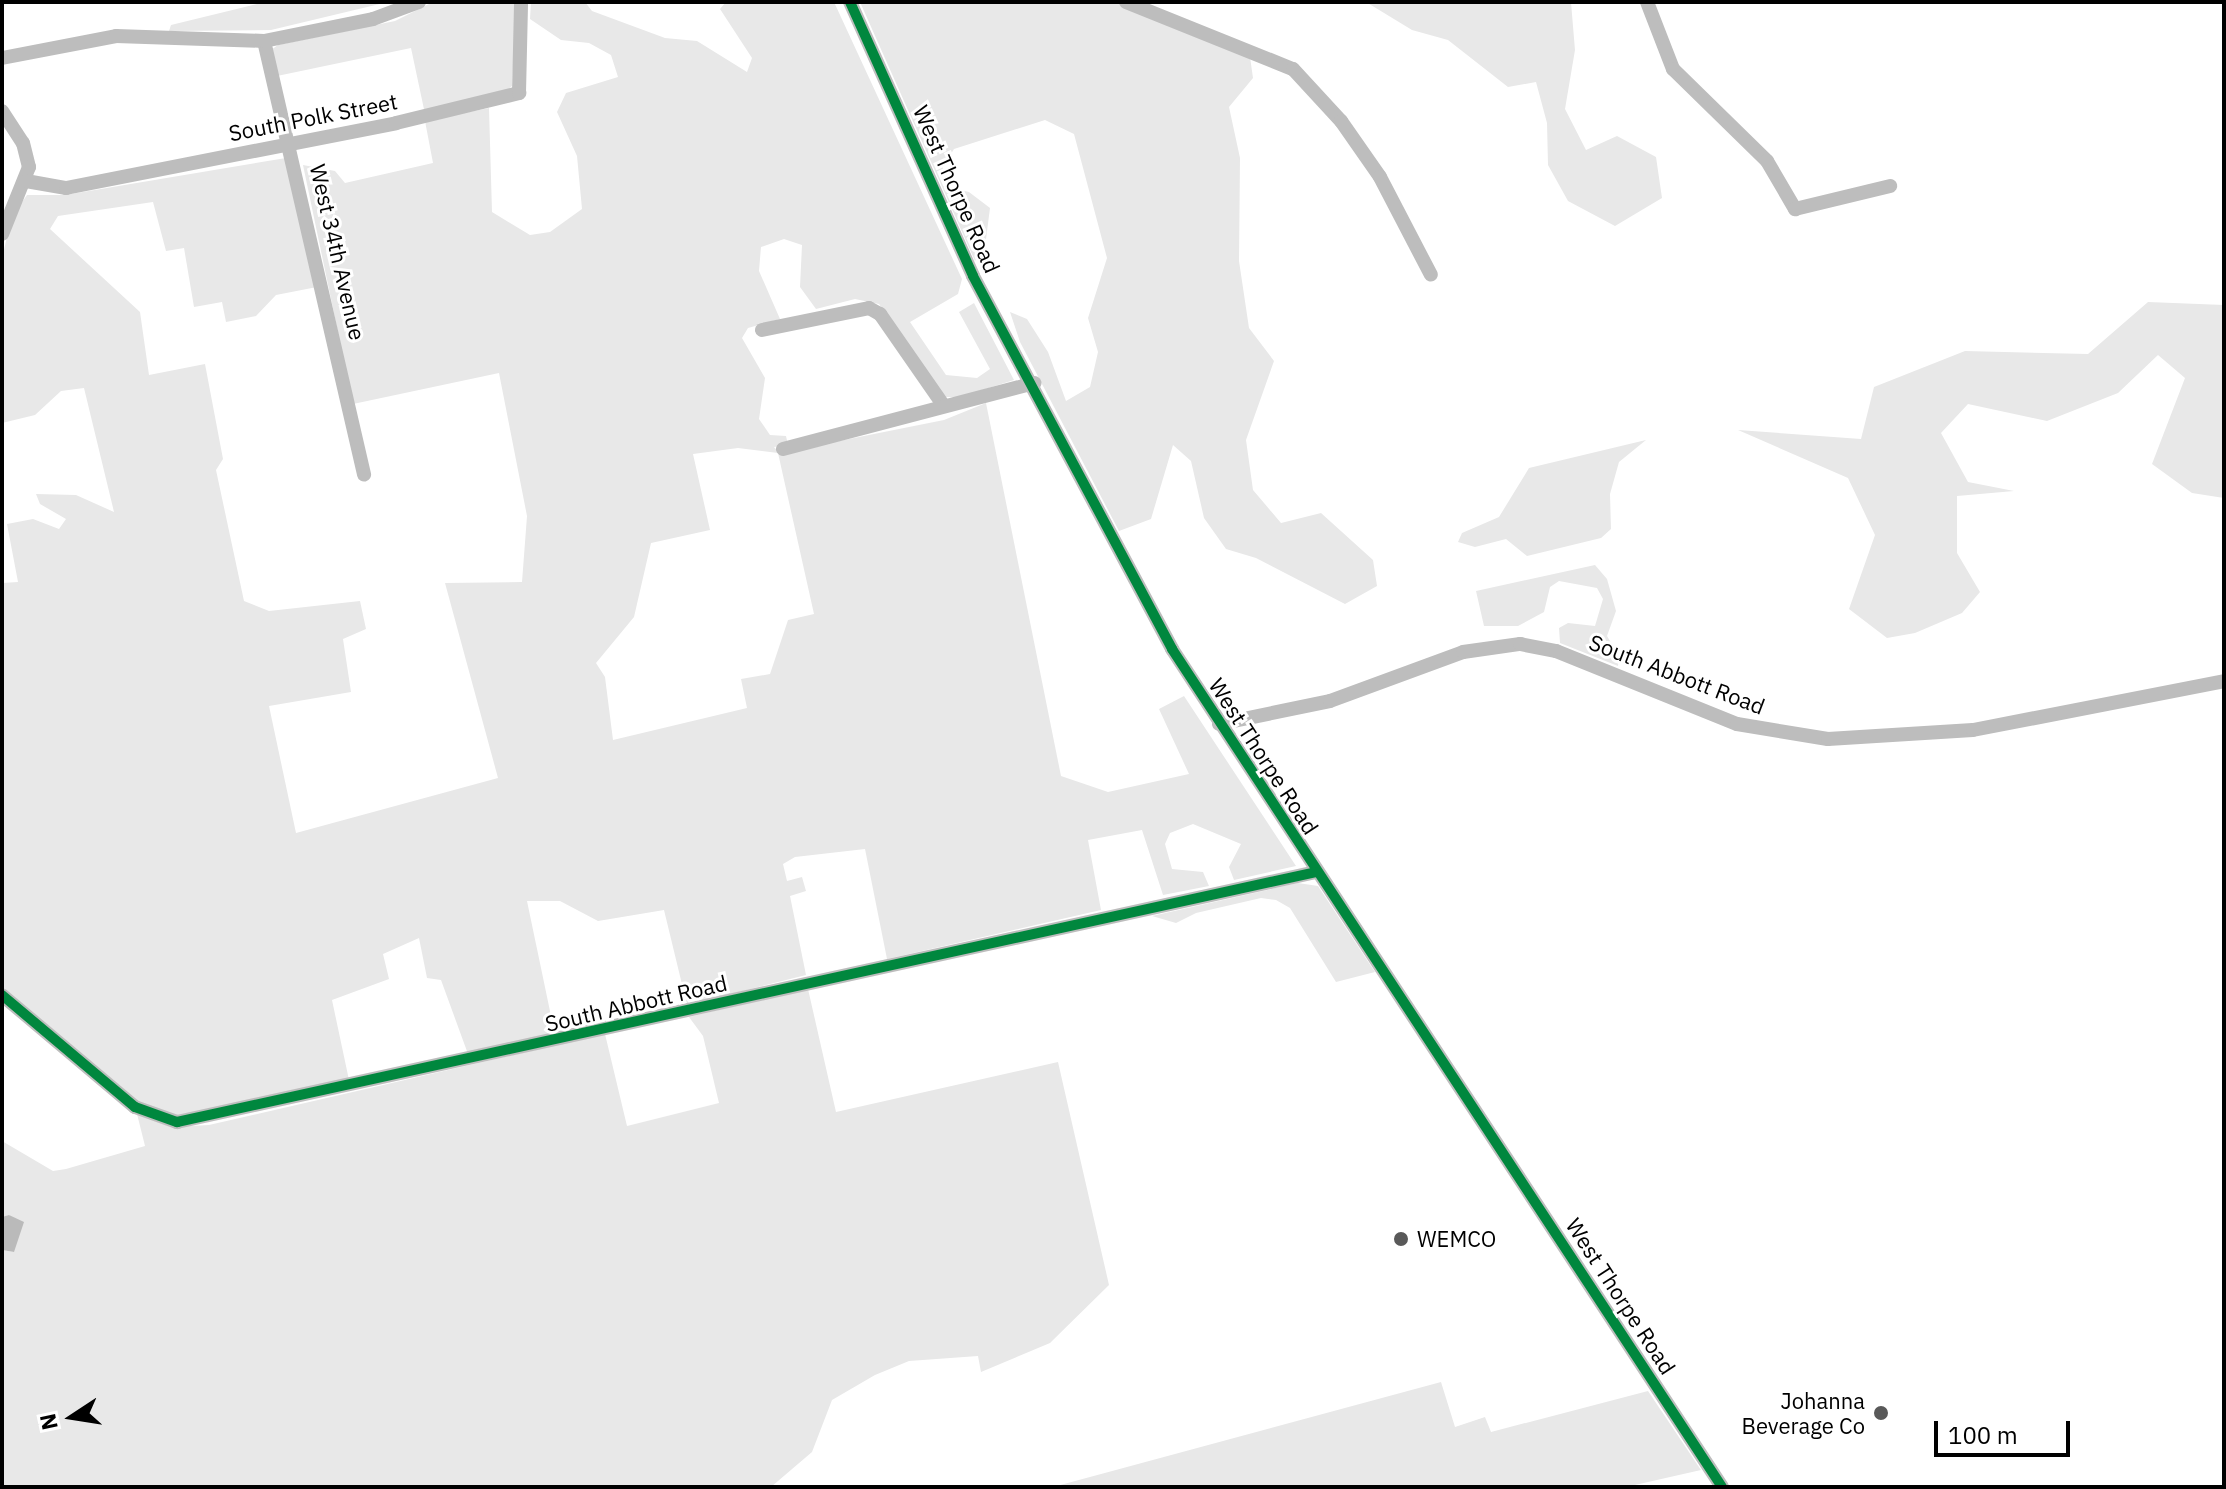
<!DOCTYPE html>
<style>
body{margin:0}
#map{position:relative;width:2226px;height:1489px;overflow:hidden;background:#fff;font-family:"IBM Plex Sans",sans-serif}
div>[style]{position:absolute}
[style*='--x']{left:calc(var(--x)*1px);top:calc(var(--y)*1px);width:calc(var(--w)*1px);rotate:calc(var(--a)*1deg)}
.green>*{inset:0;background:#e8e8e8}
.water>*{inset:0;background:#bababa}
.minor>*{height:14px;margin:-7px;padding:0 7px;transform-origin:7px;border-radius:7px;background:#bdbdbd}
.cycleway>*{height:10px;margin:-5px;padding:0 5px;transform-origin:5px;border-radius:5px;background:#00873e}
.dots>*{width:22px;height:22px;translate:-50% -50%;box-sizing:border-box;border:4px solid #fff;border-radius:50%}
span{translate:-50% -50%;white-space:nowrap;text-align:center;line-height:1.15;-webkit-text-stroke:6px #fff;paint-order:stroke}
.street-label{font-size:22px;color:#000}
.poi-label{font-size:22px;color:#000}
.left{translate:0 -50%;text-align:left}
.right{translate:-100% -50%;text-align:right}
.frame{position:absolute;inset:0;border:4px solid #000;pointer-events:none}
.north{position:absolute;left:32px;top:1377px;width:80px;height:80px;-webkit-text-stroke:6px #fff;paint-order:stroke;rotate:258deg;font-size:22px;font-weight:700;line-height:32px;text-align:center;color:#000}
.north::after{content:'';display:block;margin:auto;width:28px;height:36px;background:#000;clip-path:polygon(50% 0,100% 100%,50% 72%,0 100%)}
.scale{position:absolute;left:1934px;top:1421px;width:136px;height:36px;box-sizing:border-box;border:4px solid #000;border-top:0;padding-left:10px;font-size:24px;line-height:28px;white-space:nowrap;color:#000;-webkit-text-stroke:6px #fff;paint-order:stroke}
</style>
<div id="map">
<div class="green">
<i style="clip-path:polygon(265px 2px,388px 2px,271px 30px,169px 31px,171px 25px)"></i>
<i style="clip-path:polygon(433px 2px,516px 2px,512px 86px,501px 95px,425px 114px,411px 48px,277px 76px,271px 50px,278px 45px,395px 21px)"></i>
<i style="clip-path:polygon(evenodd,531px 2px,585px 2px,592px 11px,665px 38px,697px 41px,747px 72px,752px 58px,720px 9px,726px 2px,834px 2px,962px 279px,958px 294px,910px 322px,946px 375px,977px 378px,990px 369px,959px 312px,974px 303px,1014px 380px,960px 397px,943px 397px,879px 304px,855px 299px,816px 309px,800px 287px,802px 245px,784px 239px,761px 247px,759px 271px,780px 319px,748px 328px,742px 338px,765px 378px,759px 419px,770px 435px,786px 436px,788px 445px,774px 447px,779px 453px,944px 420px,986px 403px,1061px 776px,1108px 792px,1189px 774px,1159px 709px,1184px 696px,1296px 866px,1234px 880px,1229px 867px,1241px 844px,1193px 824px,1170px 833px,1165px 844px,1172px 869px,1203px 872px,1209px 886px,1163px 895px,1142px 830px,1088px 840px,1101px 910px,887px 959px,865px 849px,795px 857px,783px 864px,787px 881px,802px 877px,806px 891px,790px 896px,806px 975px,687px 1005px,664px 910px,598px 921px,560px 901px,527px 901px,555px 1035px,468px 1054px,441px 980px,427px 978px,419px 938px,383px 954px,389px 979px,332px 1000px,349px 1080px,175px 1117px,148px 1109px,2px 986px,2px 583px,18px 582px,7px 524px,33px 519px,59px 529px,66px 519px,40px 504px,36px 494px,76px 495px,114px 512px,84px 388px,61px 391px,35px 415px,2px 423px,2px 258px,12px 216px,27px 195px,65px 195px,286px 158px,317px 287px,276px 295px,256px 316px,226px 322px,222px 302px,194px 307px,184px 248px,166px 251px,153px 202px,58px 216px,50px 229px,140px 312px,149px 375px,205px 364px,223px 459px,216px 470px,244px 601px,269px 611px,360px 601px,366px 629px,343px 639px,351px 692px,269px 706px,296px 833px,498px 778px,445px 583px,522px 582px,527px 516px,499px 373px,353px 404px,303px 165px,335px 171px,345px 183px,433px 163px,425px 121px,489px 108px,492px 212px,530px 235px,550px 232px,582px 209px,577px 156px,557px 112px,566px 93px,618px 77px,611px 55px,589px 43px,561px 40px,530px 19px,531px 2px,738px 448px,778px 453px,814px 614px,788px 620px,770px 674px,741px 679px,747px 708px,613px 740px,605px 677px,596px 663px,634px 617px,651px 543px,710px 530px,693px 454px,738px 448px)"></i>
<i style="clip-path:polygon(860px 2px,1115px 2px,1250px 57px,1253px 78px,1229px 107px,1240px 158px,1239px 261px,1249px 328px,1274px 361px,1246px 440px,1253px 490px,1281px 523px,1321px 513px,1373px 560px,1377px 586px,1345px 604px,1256px 558px,1226px 549px,1204px 518px,1191px 461px,1173px 445px,1151px 519px,1119px 531px,1020px 342px,1010px 312px,1027px 319px,1048px 352px,1066px 401px,1090px 387px,1098px 352px,1088px 318px,1107px 258px,1074px 134px,1045px 120px,954px 149px,943px 167px,943px 186px,969px 192px,990px 208px,985px 247px,975px 261px)"></i>
<i style="clip-path:polygon(1366px 2px,1571px 2px,1575px 50px,1565px 109px,1586px 150px,1617px 136px,1656px 157px,1662px 198px,1615px 226px,1568px 201px,1548px 165px,1547px 123px,1536px 82px,1508px 87px,1448px 40px,1412px 30px)"></i>
<i style="clip-path:polygon(2148px 302px,2224px 305px,2224px 498px,2192px 493px,2152px 464px,2185px 378px,2158px 355px,2118px 393px,2047px 421px,1968px 404px,1941px 433px,1968px 482px,2014px 491px,1957px 496px,1957px 553px,1980px 592px,1962px 613px,1915px 633px,1887px 638px,1849px 609px,1875px 535px,1848px 478px,1738px 430px,1861px 439px,1874px 387px,1965px 351px,2088px 354px)"></i>
<i style="clip-path:polygon(1646px 440px,1619px 462px,1610px 494px,1611px 529px,1601px 538px,1527px 556px,1506px 539px,1475px 547px,1458px 542px,1462px 533px,1499px 517px,1529px 468px)"></i>
<i style="clip-path:polygon(1595px 565px,1607px 579px,1616px 611px,1607px 636px,1619px 656px,1618px 666px,1560px 643px,1559px 628px,1568px 623px,1595px 626px,1603px 599px,1597px 588px,1559px 581px,1550px 587px,1544px 612px,1518px 626px,1484px 626px,1476px 591px)"></i>
<i style="clip-path:polygon(1298px 883px,1318px 886px,1375px 972px,1336px 982px,1290px 908px,1276px 900px,1261px 898px,1196px 913px,1176px 923px,1152px 916px)"></i>
<i style="clip-path:polygon(808px 989px,836px 1112px,1058px 1062px,1109px 1285px,1050px 1343px,981px 1372px,978px 1356px,909px 1361px,875px 1375px,832px 1400px,812px 1452px,771px 1487px,2px 1487px,2px 1250px,14px 1252px,10px 1215px,2px 1217px,2px 1141px,53px 1171px,66px 1169px,145px 1146px,137px 1114px,171px 1127px,209px 1125px,605px 1034px,627px 1126px,719px 1103px,703px 1036px,689px 1017px)"></i>
<i style="clip-path:polygon(1441px 1382px,1455px 1427px,1485px 1417px,1491px 1432px,1648px 1391px,1701px 1470px,1626px 1487px,1053px 1487px)"></i>
</div>
<div class="water">
<i style="clip-path:polygon(9px 1215px,24px 1222px,14px 1252px,2px 1250px,2px 1217px)"></i>
</div>
<div class="minor">
<i style="--x:850;--y:2;--w:300;--a:65.8"></i>
<i style="--x:973;--y:276;--w:423;--a:61.9"></i>
<i style="--x:1172;--y:649;--w:1002;--a:56.72"></i>
<i style="--x:1126;--y:2;--w:180;--a:21.9"></i>
<i style="--x:1293;--y:69;--w:71;--a:47.3"></i>
<i style="--x:1341;--y:121;--w:68;--a:55.1"></i>
<i style="--x:1380;--y:177;--w:110;--a:62.5"></i>
<i style="--x:1647;--y:2;--w:72;--a:68.8"></i>
<i style="--x:1673;--y:69;--w:132;--a:44.4"></i>
<i style="--x:1767;--y:161;--w:56;--a:59.7"></i>
<i style="--x:1795;--y:209;--w:98;--a:-13.6"></i>
<i style="--x:264;--y:41;--w:445;--a:77"></i>
<i style="--x:2;--y:58;--w:116;--a:-10.9"></i>
<i style="--x:116;--y:36;--w:148;--a:1.9"></i>
<i style="--x:264;--y:41;--w:111;--a:-11.4"></i>
<i style="--x:373;--y:19;--w:49;--a:-20.3"></i>
<i style="--x:2;--y:111;--w:38;--a:57"></i>
<i style="--x:23;--y:143;--w:25;--a:76"></i>
<i style="--x:29;--y:167;--w:72;--a:111.9"></i>
<i style="--x:26;--y:181;--w:41;--a:9.9"></i>
<i style="--x:66;--y:188;--w:336;--a:-11.1"></i>
<i style="--x:396;--y:123;--w:127;--a:-13.7"></i>
<i style="--x:519;--y:93;--w:91;--a:-88.7"></i>
<i style="--x:762;--y:330;--w:109;--a:-11.6"></i>
<i style="--x:869;--y:308;--w:13;--a:29"></i>
<i style="--x:880;--y:314;--w:112;--a:55.2"></i>
<i style="--x:783;--y:449;--w:260;--a:-14.7"></i>
<i style="--x:1219;--y:724;--w:113;--a:-11.7"></i>
<i style="--x:1330;--y:701;--w:142;--a:-20.2"></i>
<i style="--x:1463;--y:652;--w:58;--a:-8"></i>
<i style="--x:1520;--y:644;--w:37;--a:11"></i>
<i style="--x:1556;--y:651;--w:195;--a:22"></i>
<i style="--x:1737;--y:724;--w:92;--a:9.4"></i>
<i style="--x:1828;--y:739;--w:145;--a:-3.6"></i>
<i style="--x:1973;--y:730;--w:256;--a:-11"></i>
<i style="--x:2;--y:995;--w:174;--a:40.1"></i>
<i style="--x:135;--y:1107;--w:45;--a:19.7"></i>
<i style="--x:177;--y:1122;--w:1166;--a:-12.38"></i>
</div>
<div class="cycleway">
<i style="--x:850;--y:2;--w:300;--a:65.8"></i>
<i style="--x:973;--y:276;--w:423;--a:61.9"></i>
<i style="--x:1172;--y:649;--w:1002;--a:56.72"></i>
<i style="--x:2;--y:995;--w:174;--a:40.1"></i>
<i style="--x:135;--y:1107;--w:45;--a:19.7"></i>
<i style="--x:177;--y:1122;--w:1166;--a:-12.38"></i>
</div>
<div class="dots">
<i style="left:1401px;top:1239px;background:#595959"></i>
<i style="left:1881px;top:1413px;background:#595959"></i>
</div>
<div class="street-label">
<span style="left:313px;top:117px;rotate:-11deg">South Polk Street</span>
<span style="left:957px;top:189px;rotate:66deg">West Thorpe Road</span>
<span style="left:338px;top:252px;rotate:77deg">West 34th Avenue</span>
<span style="left:1677px;top:674px;rotate:21deg">South Abbott Road</span>
<span style="left:1264px;top:756px;rotate:57deg">West Thorpe Road</span>
<span style="left:636px;top:1003px;rotate:-13deg">South Abbott Road</span>
<span style="left:1621px;top:1296px;rotate:57deg">West Thorpe Road</span>
</div>
<div class="poi-label">
<span class="left" style="left:1417px;top:1239px">WEMCO</span>
<span class="right" style="left:1865px;top:1413px">Johanna<br>Beverage Co</span>
</div>
<div class="frame"></div>
<div class="north">N</div>
<div class="scale">100 m</div>
</div>
